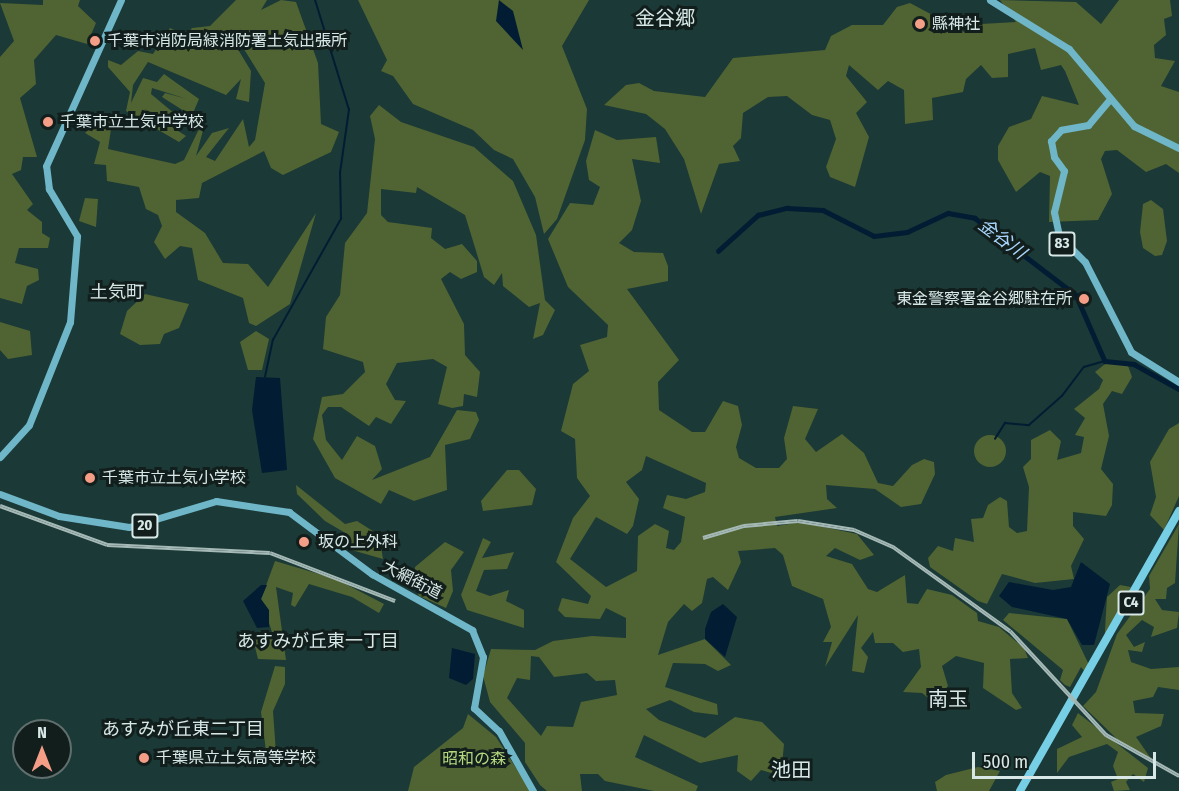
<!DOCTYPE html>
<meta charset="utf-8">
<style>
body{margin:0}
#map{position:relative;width:1179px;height:791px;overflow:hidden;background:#1b3936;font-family:"Fira Sans Condensed","Noto Sans JP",sans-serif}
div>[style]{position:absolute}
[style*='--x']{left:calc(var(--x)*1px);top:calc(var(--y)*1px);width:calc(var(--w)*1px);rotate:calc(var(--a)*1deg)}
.green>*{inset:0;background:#506332}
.round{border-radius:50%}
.water>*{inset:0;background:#021d33}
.stream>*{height:1.5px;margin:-0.75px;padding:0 0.75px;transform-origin:0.75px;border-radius:0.75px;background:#021d33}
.river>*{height:4.5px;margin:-2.25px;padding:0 2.25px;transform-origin:2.25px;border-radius:2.25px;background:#021d33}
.major>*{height:7px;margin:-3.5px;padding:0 3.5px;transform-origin:3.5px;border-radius:3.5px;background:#6eb6c8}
.highway>*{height:8px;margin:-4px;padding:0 4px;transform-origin:4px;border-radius:4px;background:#77cfe6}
.rail>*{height:4px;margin-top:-2px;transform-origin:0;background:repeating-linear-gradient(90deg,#111e1c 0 4.5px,#a5b9b7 0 9px);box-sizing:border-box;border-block:2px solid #a5b9b7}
.dots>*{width:16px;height:16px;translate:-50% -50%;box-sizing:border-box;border:3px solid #111e1c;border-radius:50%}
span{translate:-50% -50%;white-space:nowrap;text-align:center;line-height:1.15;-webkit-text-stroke:6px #111e1c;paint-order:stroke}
.shield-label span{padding:2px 4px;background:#111e1c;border:2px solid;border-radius:4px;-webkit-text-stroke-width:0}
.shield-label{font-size:15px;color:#d7e8e6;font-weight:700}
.poi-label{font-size:16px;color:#d7e8e6}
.left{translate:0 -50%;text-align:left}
.right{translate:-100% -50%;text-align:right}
.street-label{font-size:16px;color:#d7e8e6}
.park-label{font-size:16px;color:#b5d87f}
.water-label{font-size:18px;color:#a9d5fd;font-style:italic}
.neighbourhood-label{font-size:18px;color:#d7e8e6}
.quarter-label{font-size:20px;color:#d7e8e6}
.north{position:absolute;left:12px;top:719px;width:60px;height:60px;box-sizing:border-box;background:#111e1c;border:2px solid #606f6d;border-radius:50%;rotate:0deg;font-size:16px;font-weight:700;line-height:24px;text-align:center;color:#d7e8e6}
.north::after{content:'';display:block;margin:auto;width:21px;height:27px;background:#f49e87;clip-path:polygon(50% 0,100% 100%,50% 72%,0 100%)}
.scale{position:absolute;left:972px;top:752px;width:184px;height:27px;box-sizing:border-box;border:3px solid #d7e8e6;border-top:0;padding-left:8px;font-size:18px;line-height:21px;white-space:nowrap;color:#d7e8e6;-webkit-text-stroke:4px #111e1c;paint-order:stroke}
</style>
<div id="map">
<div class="green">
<i style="clip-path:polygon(43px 0,80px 0,78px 6px,96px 23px,87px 44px,56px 35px,34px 60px,36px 84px,20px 98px,37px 157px,23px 157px,21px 170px,12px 174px,33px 204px,27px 210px,42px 222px,42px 233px,50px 238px,48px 248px,19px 248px,15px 263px,38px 269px,39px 280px,27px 286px,22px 304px,0 298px,0 57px,14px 41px,0 3px,43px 5px)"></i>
<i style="clip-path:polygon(236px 0,267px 0,261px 10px,281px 0,296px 2px,318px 63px,321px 124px,339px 132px,331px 152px,283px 175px,271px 168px,264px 151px,202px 183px,199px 198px,176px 200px,176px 212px,205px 233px,223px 263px,248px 264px,268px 287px,316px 213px,290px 304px,256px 326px,249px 323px,243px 298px,198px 280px,192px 248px,180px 246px,165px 259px,154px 242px,162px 226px,158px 215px,146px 209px,139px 187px,107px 181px,106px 165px,94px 164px,100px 142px,85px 133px,100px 119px,113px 116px,108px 149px,175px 164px,184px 160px,198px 131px,204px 127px,196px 156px,212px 133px,229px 128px,206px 157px,215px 161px,243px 119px,249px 147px,255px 140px,265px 83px,242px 46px,236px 46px,251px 71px,249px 102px,236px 99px,241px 79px,226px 95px,148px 62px,133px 85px,131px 103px,143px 78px,157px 82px,164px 74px,199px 99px,188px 125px,179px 117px,184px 111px,162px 97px,165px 93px,187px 99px,152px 88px,151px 94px,175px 114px,174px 122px,144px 109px,186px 136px,179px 142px,126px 111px,130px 92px,108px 67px,108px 60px,121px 65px,138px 51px,153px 54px,170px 28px,186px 36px,192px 28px,210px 26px)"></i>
<i style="clip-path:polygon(358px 0,589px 0,562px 46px,587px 109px,585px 140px,557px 219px,544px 234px,535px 197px,513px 159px,494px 150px,473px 130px,413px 104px,393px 76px,381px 71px,387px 60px)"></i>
<i style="clip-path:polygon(1000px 0,1076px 2px,1101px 24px,1119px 0,1170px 0,1172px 16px,1164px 19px,1166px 35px,1154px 45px,1155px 58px,1175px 61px,1161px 86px,1179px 92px,1179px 173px,1166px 164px,1146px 172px,1117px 150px,1105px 151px,1101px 159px,1112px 194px,1098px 220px,1049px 222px,1050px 176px,1040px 172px,1016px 192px,998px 160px,998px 146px,1009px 127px,1031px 119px,1042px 96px,1079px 105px,1065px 71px,1061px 65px,1041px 70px,1035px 48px,1008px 54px,1008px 77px,992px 78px,981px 65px,966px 79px,963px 92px,932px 98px,933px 120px,905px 124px,904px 90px,888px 81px,878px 90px,849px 65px,846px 76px,867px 102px,856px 113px,869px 137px,855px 187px,830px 177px,826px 167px,836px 139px,830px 120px,812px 115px,787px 96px,768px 97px,743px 113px,741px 138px,733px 146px,740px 161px,719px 164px,701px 214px,684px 159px,665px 129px,646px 114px,604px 105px,626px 85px,639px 83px,654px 91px,705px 97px,733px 58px,825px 50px,831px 36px,852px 25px,883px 25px,897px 7px,910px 3px,966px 33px,981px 24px,1016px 22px)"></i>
<i style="clip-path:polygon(379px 105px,401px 122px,474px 147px,513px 181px,536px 235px,545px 300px,555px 310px,543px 335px,533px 339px,540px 303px,529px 307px,503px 286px,502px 273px,494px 285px,484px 277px,465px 215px,417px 187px,416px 193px,381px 189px,381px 215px,388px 222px,432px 228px,431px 238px,445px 249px,462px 244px,477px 261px,477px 272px,461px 279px,450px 272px,441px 279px,464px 324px,465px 355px,480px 372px,477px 397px,464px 394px,463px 406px,452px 408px,438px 404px,447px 367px,433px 359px,397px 363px,386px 384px,395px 400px,406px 401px,391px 424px,376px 417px,369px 426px,341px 407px,328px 407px,322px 415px,326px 440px,342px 460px,357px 436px,375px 446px,382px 469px,372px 480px,430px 457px,457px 410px,476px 412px,479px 420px,470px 439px,445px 445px,447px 490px,414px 501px,389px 490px,381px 504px,335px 478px,313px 439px,322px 397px,343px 394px,365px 372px,363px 362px,323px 349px,326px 317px,340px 295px,345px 243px,367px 213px,375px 139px,370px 116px)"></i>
<i style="clip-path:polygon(evenodd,595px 130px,617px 140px,656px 137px,660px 163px,632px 159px,641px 201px,632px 230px,619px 243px,634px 252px,663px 253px,668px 266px,668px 281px,627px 289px,679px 360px,658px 382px,659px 410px,692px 432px,705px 432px,723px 401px,738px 406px,742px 425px,736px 447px,739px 458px,756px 468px,779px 468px,787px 459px,784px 438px,793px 406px,818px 409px,805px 439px,816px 452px,842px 434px,864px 453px,878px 483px,893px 486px,912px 465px,924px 459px,934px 462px,935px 474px,921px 504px,901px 507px,875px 489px,826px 485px,827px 499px,837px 508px,775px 517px,777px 526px,800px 522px,857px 534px,874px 555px,860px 560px,835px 548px,826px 556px,852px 564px,868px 589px,877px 592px,905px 575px,907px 603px,918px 604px,927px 589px,952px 595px,977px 613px,978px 621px,999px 627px,1024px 648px,1028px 658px,1010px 659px,1012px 693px,1022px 708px,1016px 710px,983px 688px,984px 663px,956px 656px,942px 666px,948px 686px,928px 710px,932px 701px,922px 693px,903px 692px,921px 667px,919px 649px,903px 652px,893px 643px,875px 643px,873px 632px,861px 648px,868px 657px,864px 673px,852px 671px,858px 615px,825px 667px,832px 642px,823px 642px,831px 627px,823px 599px,792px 586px,783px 555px,775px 548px,738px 551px,741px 562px,728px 590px,713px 577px,707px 579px,702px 603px,692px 611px,684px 604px,668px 622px,658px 655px,705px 639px,731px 665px,718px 671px,705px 664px,673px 663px,665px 687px,717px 704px,718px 715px,694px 712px,670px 700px,646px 709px,659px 720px,705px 738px,735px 717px,762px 722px,784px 744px,781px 776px,761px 770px,751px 781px,737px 771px,738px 755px,700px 763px,644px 735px,635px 757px,698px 786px,696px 791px,654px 791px,605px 781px,598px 774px,580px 774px,582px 791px,547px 791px,540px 785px,525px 762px,525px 743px,490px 702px,483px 676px,491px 649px,535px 650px,553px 641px,592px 636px,626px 638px,626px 618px,606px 608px,600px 619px,565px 617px,558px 610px,562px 598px,588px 604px,591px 596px,556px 562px,573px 518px,590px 496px,577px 478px,575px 439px,561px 431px,573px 384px,589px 371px,580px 345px,607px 337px,608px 325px,568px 287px,548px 239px,570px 203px,593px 205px,600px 187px,589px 180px,586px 161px,595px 130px,646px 456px,706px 483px,705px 492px,686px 499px,667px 495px,663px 508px,685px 517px,681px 542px,674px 550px,666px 548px,669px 531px,655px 524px,638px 536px,637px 571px,606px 587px,570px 559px,596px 517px,627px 534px,633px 526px,639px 499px,626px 482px,642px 470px,646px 456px,595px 130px,531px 656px,539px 657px,554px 677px,587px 673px,596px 681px,615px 680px,617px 695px,581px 702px,573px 727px,547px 726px,541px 736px,507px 698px,517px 678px,530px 680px,531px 656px)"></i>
<i style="clip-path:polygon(85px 198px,98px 199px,96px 227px,79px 221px)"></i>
<i style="clip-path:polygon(1151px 200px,1163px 209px,1167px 241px,1162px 255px,1155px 256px,1143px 248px,1140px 232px,1143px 204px)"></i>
<i style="clip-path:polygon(145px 294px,189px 304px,179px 328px,164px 334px,160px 344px,140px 345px,120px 334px,127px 311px)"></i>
<i style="clip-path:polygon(0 322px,30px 331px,32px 355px,8px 359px,0 350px)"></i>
<i style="clip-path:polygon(256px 331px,269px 339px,262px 370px,248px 370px,240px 342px)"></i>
<i style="clip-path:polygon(1110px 360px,1127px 363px,1132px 377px,1122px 394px,1112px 391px,1103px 404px,1109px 436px,1101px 469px,1113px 484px,1112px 505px,1106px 516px,1073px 512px,1073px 526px,1084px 539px,1071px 566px,1074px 579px,1035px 583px,1002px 574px,987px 604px,978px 601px,930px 567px,928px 558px,938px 546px,953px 551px,955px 538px,974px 542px,971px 519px,983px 518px,988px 505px,1000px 497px,1007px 501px,1009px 527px,1017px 533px,1027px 531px,1029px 487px,1023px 467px,1031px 459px,1031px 440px,1050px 430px,1061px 441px,1057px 460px,1081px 453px,1084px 437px,1075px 435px,1085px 418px,1074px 409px,1099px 389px,1103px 380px,1095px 372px)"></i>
<i style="clip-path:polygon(1179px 423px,1179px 496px,1164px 530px,1150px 515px,1156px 497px,1150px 462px,1169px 429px)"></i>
<i class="round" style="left:974px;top:435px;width:32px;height:32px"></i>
<i style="clip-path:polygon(507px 470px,519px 470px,536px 489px,532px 505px,483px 511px,481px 501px)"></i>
<i style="clip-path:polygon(296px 485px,345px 524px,357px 521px,379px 535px,383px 559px,348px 549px,347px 534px,325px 521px,297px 494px)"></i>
<i style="clip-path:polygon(1179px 524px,1175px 583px,1167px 588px,1166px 599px,1155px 599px,1162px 610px,1179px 612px,1177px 628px,1151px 637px,1154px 627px,1142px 620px,1126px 635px,1134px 647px,1145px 642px,1142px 652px,1128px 650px,1131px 662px,1151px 669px,1179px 667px,1179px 690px,1158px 687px,1153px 697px,1133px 701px,1135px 713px,1164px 714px,1161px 726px,1136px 737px,1152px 760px,1119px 741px,1083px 706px,1096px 692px,1117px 634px,1150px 589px,1149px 576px)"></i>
<i style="clip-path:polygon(483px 538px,491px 542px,482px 558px,514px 552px,507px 569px,484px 570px,476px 591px,490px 596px,509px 590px,506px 601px,524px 610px,524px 628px,467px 610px,461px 595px)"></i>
<i style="clip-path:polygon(445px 542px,464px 552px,451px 570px,453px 591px,446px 608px,419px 596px,414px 585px,415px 567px)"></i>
<i style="clip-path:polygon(275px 561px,336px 579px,384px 604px,379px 613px,352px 597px,309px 584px,295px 607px,291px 605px,293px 593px,276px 587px,286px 660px,258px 659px,252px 635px,272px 632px,261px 599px)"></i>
<i style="clip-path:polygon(1120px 585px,1131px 587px,1104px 646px,1107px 597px)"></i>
<i style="clip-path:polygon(1009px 613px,1067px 619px,1090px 667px,1085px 672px,1081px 667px,1070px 687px,1065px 685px,1060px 680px,1063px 670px,1003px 620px)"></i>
<i style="clip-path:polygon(275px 666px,285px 667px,285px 684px,273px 711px,276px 753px,267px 759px,261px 712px)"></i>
<i style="clip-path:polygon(1078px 713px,1148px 768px,1144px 782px,1133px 774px,1126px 782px,1130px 790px,1114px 791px,1111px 782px,1118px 779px,1113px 766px,1118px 752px,1107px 744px,1069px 757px,1057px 773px,1057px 749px,1082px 737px,1072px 725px)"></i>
<i style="clip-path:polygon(468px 714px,496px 737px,531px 791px,408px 791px,414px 767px,463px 728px)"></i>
<i style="clip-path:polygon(978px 767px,1000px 771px,989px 791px,937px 791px,935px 782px,946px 775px)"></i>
</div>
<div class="water">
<i style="clip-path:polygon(499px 0,513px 11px,523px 50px,496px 21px)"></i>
<i style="clip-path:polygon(256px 377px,280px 378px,287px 470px,262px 473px,252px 410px)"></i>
<i style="clip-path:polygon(1081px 562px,1110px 584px,1094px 645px,1082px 645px,1067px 619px,1012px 607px,999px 596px,1009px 582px,1053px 590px,1071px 587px)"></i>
<i style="clip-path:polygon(261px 585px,267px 585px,261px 599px,269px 610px,269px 627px,257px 628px,243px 601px)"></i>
<i style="clip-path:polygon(723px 604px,737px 617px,725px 657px,705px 639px,705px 629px,711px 612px)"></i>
<i style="clip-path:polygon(452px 648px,475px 654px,473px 679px,466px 685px,449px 678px)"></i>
</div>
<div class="stream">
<i style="--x:265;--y:377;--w:38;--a:-78"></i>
<i style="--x:273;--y:340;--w:139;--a:-60.7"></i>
<i style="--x:341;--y:219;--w:46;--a:-91.2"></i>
<i style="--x:340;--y:173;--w:64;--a:-81.9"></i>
<i style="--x:349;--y:110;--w:115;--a:-107.2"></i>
<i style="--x:995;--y:439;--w:19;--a:-58"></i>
<i style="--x:1005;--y:423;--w:24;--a:5"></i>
<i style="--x:1029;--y:425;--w:44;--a:-41.3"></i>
<i style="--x:1062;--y:396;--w:36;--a:-53"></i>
<i style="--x:1084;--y:367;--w:22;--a:-16"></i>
</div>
<div class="river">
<i style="--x:718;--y:251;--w:54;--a:-42"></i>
<i style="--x:758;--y:215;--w:30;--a:-14"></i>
<i style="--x:787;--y:208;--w:36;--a:3"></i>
<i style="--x:823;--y:210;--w:57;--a:27"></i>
<i style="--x:874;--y:236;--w:33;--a:-7"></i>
<i style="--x:907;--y:232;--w:45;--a:-24.9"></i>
<i style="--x:948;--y:213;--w:27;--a:10"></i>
<i style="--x:975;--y:218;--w:127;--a:37.3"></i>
<i style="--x:1076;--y:295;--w:72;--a:66.3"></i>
<i style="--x:1105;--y:361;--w:29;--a:6"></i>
<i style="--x:1134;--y:364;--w:51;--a:29.1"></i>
</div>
<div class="major">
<i style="--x:990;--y:0;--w:93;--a:31.8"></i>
<i style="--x:1069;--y:49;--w:101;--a:49.8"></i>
<i style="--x:1134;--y:126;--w:50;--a:26.1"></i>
<i style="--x:1110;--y:99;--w:34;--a:130"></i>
<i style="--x:1088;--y:125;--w:27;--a:170"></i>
<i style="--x:1061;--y:130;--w:15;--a:132"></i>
<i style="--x:1051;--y:141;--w:16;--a:79"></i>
<i style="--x:1054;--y:157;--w:17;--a:54"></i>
<i style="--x:1064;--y:171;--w:42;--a:103.7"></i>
<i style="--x:1054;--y:212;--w:25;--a:78"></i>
<i style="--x:1059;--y:236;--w:37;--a:45"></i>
<i style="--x:1085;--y:262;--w:101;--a:62.9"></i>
<i style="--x:1131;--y:352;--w:57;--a:32"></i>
<i style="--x:0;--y:457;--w:43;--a:-47.8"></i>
<i style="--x:29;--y:425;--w:111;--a:-68.3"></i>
<i style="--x:70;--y:322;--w:86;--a:-85.3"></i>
<i style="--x:77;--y:236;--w:55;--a:-120.8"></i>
<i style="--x:49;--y:189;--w:23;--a:-97"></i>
<i style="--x:46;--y:166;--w:182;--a:-65.7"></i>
<i style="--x:0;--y:494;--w:63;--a:20.4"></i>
<i style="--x:59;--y:516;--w:71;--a:8.9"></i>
<i style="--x:129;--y:527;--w:91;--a:-16.6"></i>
<i style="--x:216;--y:501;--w:74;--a:8.6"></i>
<i style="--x:289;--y:512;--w:104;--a:36.8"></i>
<i style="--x:372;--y:574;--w:115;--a:29.2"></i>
<i style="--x:472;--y:630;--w:29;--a:68"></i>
<i style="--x:483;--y:657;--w:52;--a:100"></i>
<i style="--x:474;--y:708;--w:34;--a:43"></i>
<i style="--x:499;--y:731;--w:69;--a:60.5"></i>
</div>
<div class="highway">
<i style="--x:1020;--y:791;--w:322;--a:-60.4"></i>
</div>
<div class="rail">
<i style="--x:0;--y:506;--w:114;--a:20"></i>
<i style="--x:107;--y:545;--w:163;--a:2.8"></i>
<i style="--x:270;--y:553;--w:134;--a:21"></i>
<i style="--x:703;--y:538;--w:43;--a:-16.3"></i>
<i style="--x:744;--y:526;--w:54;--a:-5.3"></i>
<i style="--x:798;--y:521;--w:57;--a:9.1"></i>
<i style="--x:854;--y:530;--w:43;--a:23.6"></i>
<i style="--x:893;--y:547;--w:144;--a:35.7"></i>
<i style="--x:1010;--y:631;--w:142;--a:47.3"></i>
<i style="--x:1106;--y:735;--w:84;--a:29.3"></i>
</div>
<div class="dots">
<i style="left:920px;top:24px;background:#f49e87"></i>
<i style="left:95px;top:41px;background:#f49e87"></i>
<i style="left:48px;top:122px;background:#f49e87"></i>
<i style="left:1084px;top:299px;background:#f49e87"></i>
<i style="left:90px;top:478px;background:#f49e87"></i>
<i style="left:304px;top:542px;background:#f49e87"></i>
<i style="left:144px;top:758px;background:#f49e87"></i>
</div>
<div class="shield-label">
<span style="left:1062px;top:244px">83</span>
<span style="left:145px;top:526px">20</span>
<span style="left:1131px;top:603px">C4</span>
</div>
<div class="poi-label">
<span class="left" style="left:932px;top:24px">縣神社</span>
<span class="left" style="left:107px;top:41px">千葉市消防局緑消防署土気出張所</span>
<span class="left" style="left:60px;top:122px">千葉市立土気中学校</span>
<span class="right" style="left:1072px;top:299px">東金警察署金谷郷駐在所</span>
<span class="left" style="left:102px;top:478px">千葉市立土気小学校</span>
<span class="left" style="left:318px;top:542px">坂の上外科</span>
<span class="left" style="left:156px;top:758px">千葉県立土気高等学校</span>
</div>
<div class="street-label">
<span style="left:412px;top:580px;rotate:27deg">大網街道</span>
</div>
<div class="park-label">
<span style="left:474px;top:759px">昭和の森</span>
</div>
<div class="water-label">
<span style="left:1002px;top:239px;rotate:37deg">金谷川</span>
</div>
<div class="neighbourhood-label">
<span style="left:117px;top:292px">土気町</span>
<span style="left:318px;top:641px">あすみが丘東一丁目</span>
<span style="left:183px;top:729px">あすみが丘東二丁目</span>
</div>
<div class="quarter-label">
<span style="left:665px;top:18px">金谷郷</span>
<span style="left:948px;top:699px">南玉</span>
<span style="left:791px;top:770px">池田</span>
</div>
<div class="north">N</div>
<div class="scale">500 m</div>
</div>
